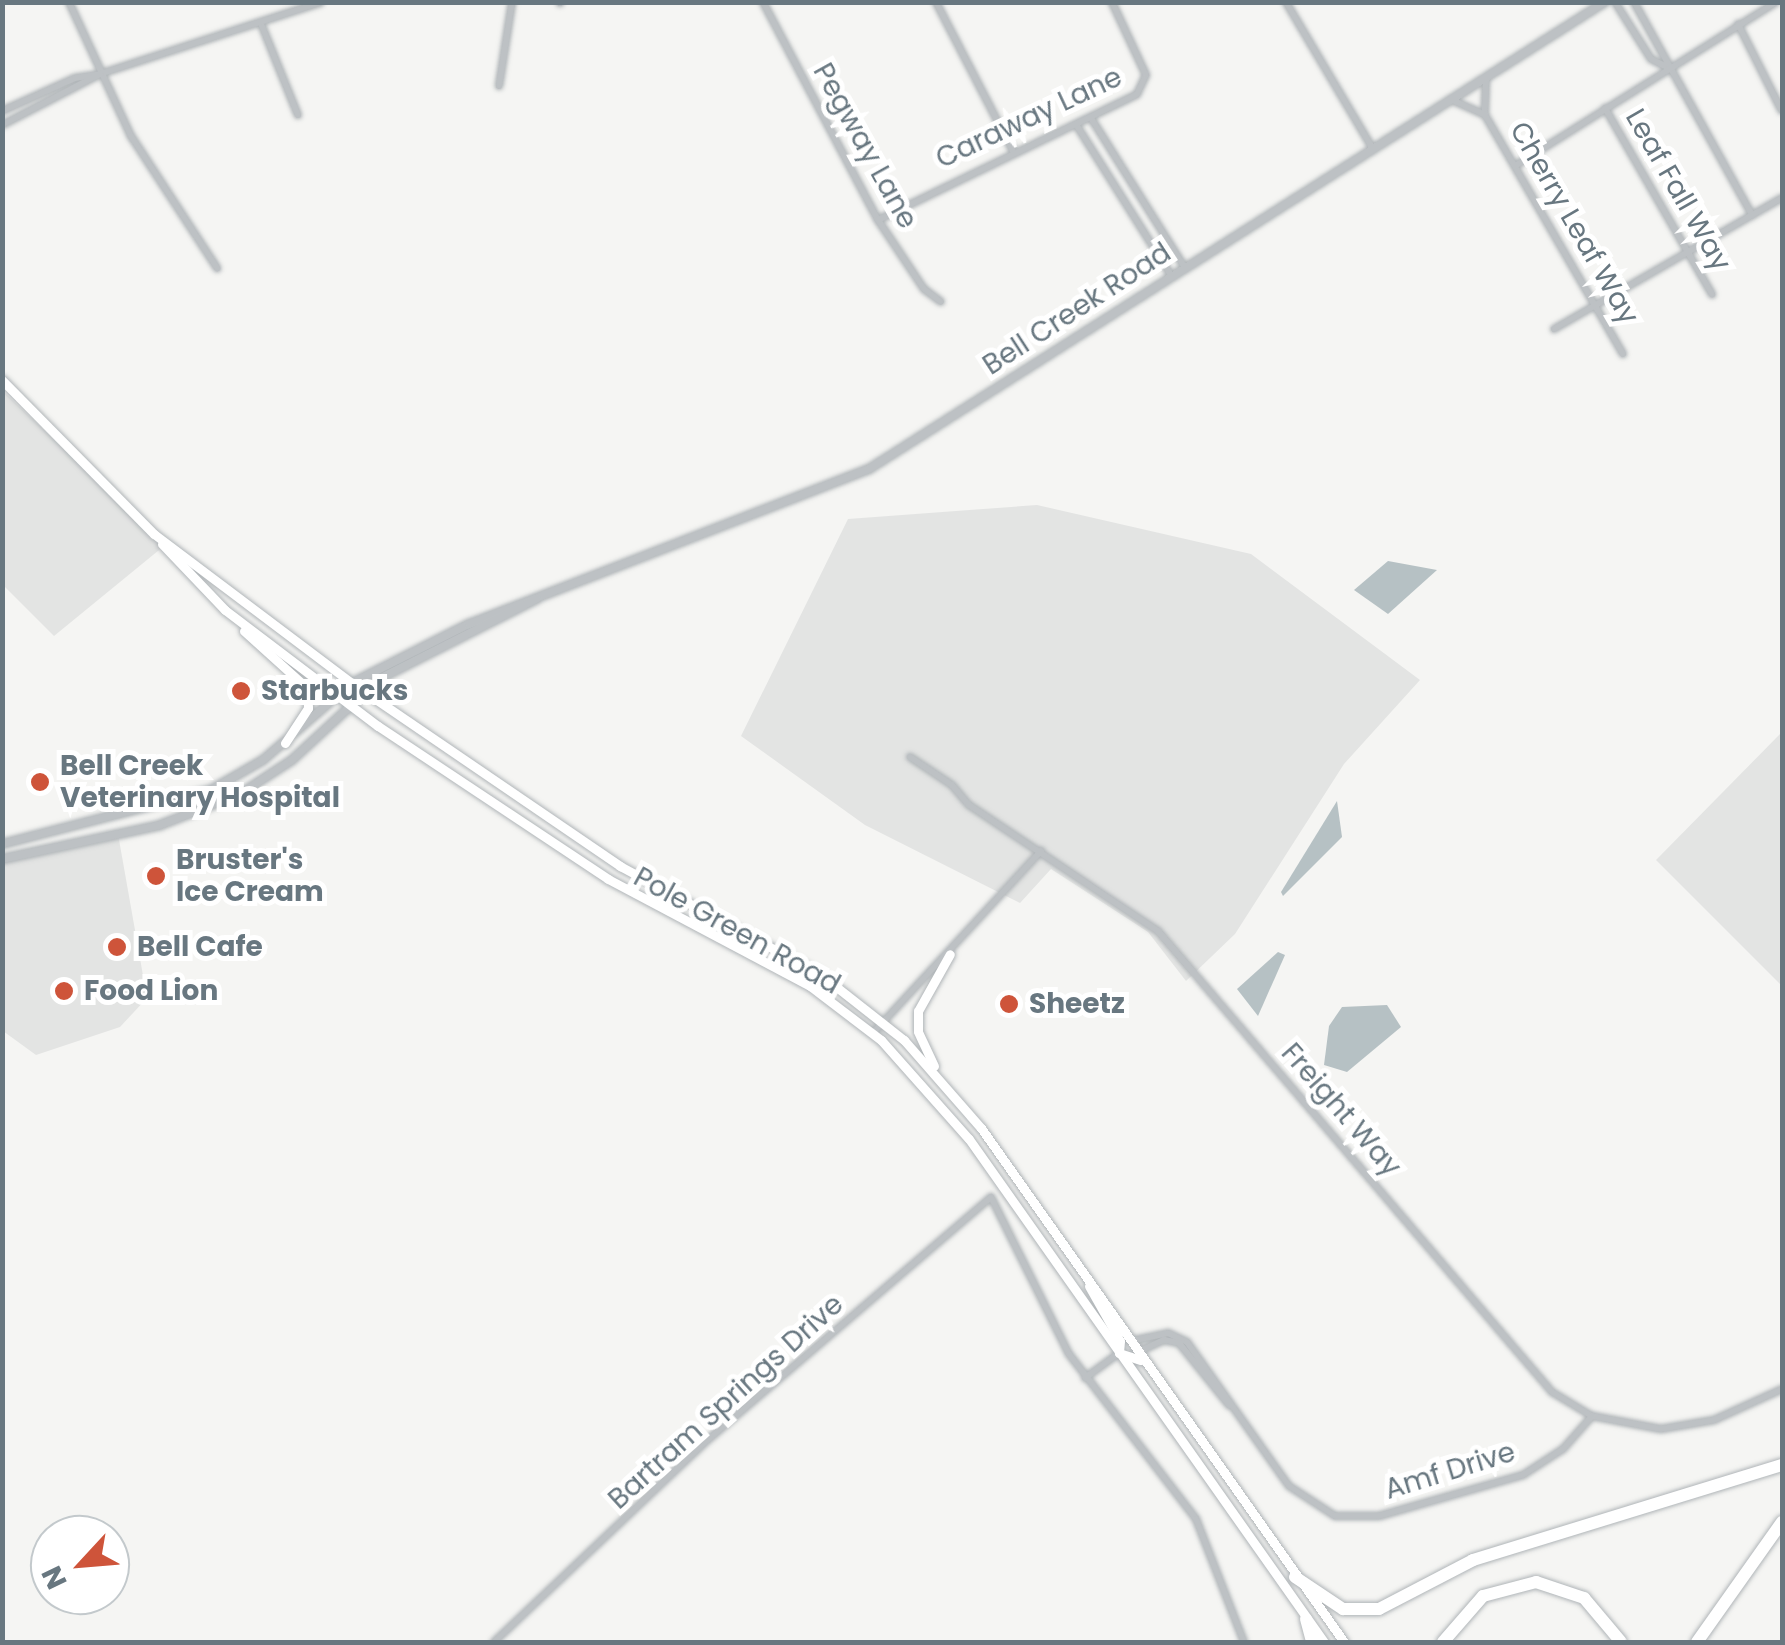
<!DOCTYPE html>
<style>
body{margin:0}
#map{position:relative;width:1785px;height:1645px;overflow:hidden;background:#f5f5f3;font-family:Poppins,sans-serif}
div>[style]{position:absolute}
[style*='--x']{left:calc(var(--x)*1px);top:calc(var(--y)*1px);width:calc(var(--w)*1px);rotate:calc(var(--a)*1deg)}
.built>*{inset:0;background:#e3e4e3}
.water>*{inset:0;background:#b6c1c4}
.roads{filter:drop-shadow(0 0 2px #b0b5b8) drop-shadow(0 0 2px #b0b5b8)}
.minor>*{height:6px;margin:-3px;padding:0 3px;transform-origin:3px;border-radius:3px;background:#bdc1c4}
.tertiary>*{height:8px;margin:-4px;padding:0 4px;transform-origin:4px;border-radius:4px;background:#bdc1c4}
.secondary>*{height:9px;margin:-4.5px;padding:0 4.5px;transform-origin:4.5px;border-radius:4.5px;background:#fff}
.motorway>*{height:12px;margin:-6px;padding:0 6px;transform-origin:6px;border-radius:6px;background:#fff}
.dots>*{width:28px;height:28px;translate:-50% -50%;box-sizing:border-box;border:5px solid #fff;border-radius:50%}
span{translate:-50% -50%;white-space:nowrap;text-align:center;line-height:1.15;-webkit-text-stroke:10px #fff;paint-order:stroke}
.street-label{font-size:28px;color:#687780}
.poi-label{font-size:28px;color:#687780;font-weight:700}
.left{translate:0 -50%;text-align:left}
.frame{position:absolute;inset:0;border:5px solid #687780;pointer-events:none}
.north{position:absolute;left:30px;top:1515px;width:100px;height:100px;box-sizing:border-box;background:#fff;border:2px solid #c3c9cc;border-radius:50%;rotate:244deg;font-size:28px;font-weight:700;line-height:40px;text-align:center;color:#687780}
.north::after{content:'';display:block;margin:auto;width:35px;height:45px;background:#ce543a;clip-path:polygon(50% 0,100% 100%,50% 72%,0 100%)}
</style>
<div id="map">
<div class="built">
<i style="clip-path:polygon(2px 390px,164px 546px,54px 636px,3px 585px)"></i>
<i style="clip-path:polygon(1037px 505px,1251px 554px,1420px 680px,1344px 764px,1235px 934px,1186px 981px,1148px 932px,1051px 869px,1020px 903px,865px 825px,741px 736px,848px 519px)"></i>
<i style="clip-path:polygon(1782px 732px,1782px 986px,1656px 860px)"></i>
<i style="clip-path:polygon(118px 834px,147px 998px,120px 1027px,36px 1055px,3px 1031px,2px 859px)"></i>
</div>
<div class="water">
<i style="clip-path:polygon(1388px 561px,1437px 570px,1388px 614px,1354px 590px)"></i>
<i style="clip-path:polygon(1337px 801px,1342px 837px,1283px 896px,1281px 892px)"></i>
<i style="clip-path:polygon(1278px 952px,1285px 955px,1258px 1016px,1237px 989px)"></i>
<i style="clip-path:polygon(1387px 1005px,1401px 1027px,1347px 1072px,1324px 1065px,1329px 1026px,1342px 1007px)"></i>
</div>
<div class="roads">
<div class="minor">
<i style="--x:69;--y:2;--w:148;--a:65.2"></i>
<i style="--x:131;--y:136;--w:158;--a:56.9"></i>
<i style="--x:560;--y:2;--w:1;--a:90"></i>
<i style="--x:763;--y:2;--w:246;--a:62.2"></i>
<i style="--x:878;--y:220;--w:83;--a:56.3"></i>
<i style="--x:924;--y:289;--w:21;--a:37"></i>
<i style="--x:936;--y:2;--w:170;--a:62.7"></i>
<i style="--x:1286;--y:2;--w:171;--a:59.4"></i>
<i style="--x:1615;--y:2;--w:67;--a:57.7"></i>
<i style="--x:1651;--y:59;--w:18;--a:27"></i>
<i style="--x:1634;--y:2;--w:244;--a:61"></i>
<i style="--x:1738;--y:24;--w:97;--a:63.2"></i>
<i style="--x:262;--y:26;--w:96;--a:68"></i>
<i style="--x:100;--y:74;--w:232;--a:-18"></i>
<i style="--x:1486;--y:78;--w:37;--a:92"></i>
<i style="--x:1485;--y:115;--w:276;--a:60"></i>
<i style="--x:499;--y:86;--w:85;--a:-81.2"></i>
<i style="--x:1452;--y:100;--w:36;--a:24"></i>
<i style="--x:1605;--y:108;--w:215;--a:60.1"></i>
<i style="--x:2;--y:111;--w:80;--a:-24.3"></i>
<i style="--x:75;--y:78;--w:25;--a:-9"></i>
<i style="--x:100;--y:74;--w:110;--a:152.5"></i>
<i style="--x:1091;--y:118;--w:175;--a:57.9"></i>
<i style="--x:1077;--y:126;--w:176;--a:57.8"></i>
<i style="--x:1515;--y:166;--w:308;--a:-32.1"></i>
<i style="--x:878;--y:220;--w:288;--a:-25.9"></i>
<i style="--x:1137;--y:94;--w:21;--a:-65"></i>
<i style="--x:1146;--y:75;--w:81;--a:-115"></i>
<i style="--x:1554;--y:329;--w:263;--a:-29.9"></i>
<i style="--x:910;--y:757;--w:50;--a:33.7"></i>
<i style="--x:952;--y:785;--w:26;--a:50"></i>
<i style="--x:969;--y:805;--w:227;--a:33.7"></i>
<i style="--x:1158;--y:931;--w:606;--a:49.48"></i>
<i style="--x:1552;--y:1392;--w:47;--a:31"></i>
<i style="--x:1592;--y:1416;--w:70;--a:10.7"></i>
<i style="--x:1661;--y:1429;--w:54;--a:-9.6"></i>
<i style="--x:1714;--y:1420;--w:75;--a:-24.5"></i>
<i style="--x:873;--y:1033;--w:248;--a:-47.3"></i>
<i style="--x:1131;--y:1341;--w:38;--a:-12"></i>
<i style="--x:1168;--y:1333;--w:21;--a:25"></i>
<i style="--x:1187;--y:1342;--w:176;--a:54.7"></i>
<i style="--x:1289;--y:1486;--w:55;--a:33.1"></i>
<i style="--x:1335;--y:1516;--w:44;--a:0"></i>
<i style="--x:1379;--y:1516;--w:150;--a:-15.9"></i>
<i style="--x:1523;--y:1475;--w:48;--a:-33"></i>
<i style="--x:1563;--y:1449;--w:44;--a:-48.7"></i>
<i style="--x:1138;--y:1352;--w:29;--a:-25"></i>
<i style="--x:1164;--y:1340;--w:15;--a:11"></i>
<i style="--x:1179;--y:1343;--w:80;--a:51.1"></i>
<i style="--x:1085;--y:1378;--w:42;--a:-36.3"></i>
<i style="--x:494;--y:1642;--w:297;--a:-43.4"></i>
<i style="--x:710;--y:1438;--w:370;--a:-40.6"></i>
<i style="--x:991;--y:1197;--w:175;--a:63.6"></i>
<i style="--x:1069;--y:1354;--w:208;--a:52.4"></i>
<i style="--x:1196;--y:1519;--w:132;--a:68.7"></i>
</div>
<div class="tertiary">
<i style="--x:2;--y:844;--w:216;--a:-14.5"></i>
<i style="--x:211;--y:790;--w:60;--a:-30"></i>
<i style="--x:263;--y:760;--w:118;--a:-40.9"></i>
<i style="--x:352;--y:683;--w:131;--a:-26.8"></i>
<i style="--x:469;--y:624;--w:429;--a:-21.2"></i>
<i style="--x:869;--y:469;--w:872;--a:-32.4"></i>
<i style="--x:2;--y:859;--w:162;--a:-12.1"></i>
<i style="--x:160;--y:825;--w:86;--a:-21.2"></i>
<i style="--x:240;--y:794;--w:62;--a:-33.2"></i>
<i style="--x:292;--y:760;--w:121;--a:-42.7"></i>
<i style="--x:381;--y:678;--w:175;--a:-26.9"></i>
</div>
<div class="secondary">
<i style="--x:2;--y:380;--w:216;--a:45.4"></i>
<i style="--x:154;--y:534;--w:248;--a:37"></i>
<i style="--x:352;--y:683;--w:325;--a:34.3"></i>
<i style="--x:620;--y:866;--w:227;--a:28.4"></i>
<i style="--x:820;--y:974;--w:107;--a:38.2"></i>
<i style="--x:904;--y:1040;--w:117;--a:48.8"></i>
<i style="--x:981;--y:1128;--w:629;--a:54.77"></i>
<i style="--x:162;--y:544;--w:91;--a:46.3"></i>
<i style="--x:225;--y:610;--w:192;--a:37.2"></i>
<i style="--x:378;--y:726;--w:276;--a:33.6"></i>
<i style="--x:608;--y:879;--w:229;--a:27.9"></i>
<i style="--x:810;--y:986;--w:89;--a:37.3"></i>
<i style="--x:881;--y:1040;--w:132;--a:48.4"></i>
<i style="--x:969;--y:1139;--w:616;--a:54.79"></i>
<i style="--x:244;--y:631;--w:85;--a:42.1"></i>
<i style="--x:307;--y:688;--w:20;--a:87"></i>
<i style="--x:308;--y:708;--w:42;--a:123.3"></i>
<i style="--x:934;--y:1066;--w:38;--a:-115"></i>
<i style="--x:918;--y:1031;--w:20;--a:-90"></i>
<i style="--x:918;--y:1011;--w:65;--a:-60.7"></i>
<i style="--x:1089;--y:1286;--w:63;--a:60.6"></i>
<i style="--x:1120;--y:1341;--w:12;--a:95"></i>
<i style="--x:1119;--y:1353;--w:23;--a:18"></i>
</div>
<div class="motorway">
<i style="--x:1295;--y:1577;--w:58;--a:33.7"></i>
<i style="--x:1343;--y:1609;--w:36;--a:0"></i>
<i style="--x:1379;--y:1609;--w:106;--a:-27.5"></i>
<i style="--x:1473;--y:1560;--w:323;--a:-17.1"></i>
<i style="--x:1306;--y:1619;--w:24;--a:75"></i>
<i style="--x:1443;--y:1642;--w:61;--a:-49"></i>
<i style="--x:1483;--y:1596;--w:55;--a:-14.8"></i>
<i style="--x:1536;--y:1582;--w:51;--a:18.4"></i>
<i style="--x:1584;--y:1598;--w:57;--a:49.9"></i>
<i style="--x:1697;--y:1642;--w:147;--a:-54.7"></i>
</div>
</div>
<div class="dots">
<i style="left:241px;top:691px;background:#ce543a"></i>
<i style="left:40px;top:782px;background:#ce543a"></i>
<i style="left:156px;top:876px;background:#ce543a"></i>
<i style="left:117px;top:947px;background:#ce543a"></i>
<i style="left:64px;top:991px;background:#ce543a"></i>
<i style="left:1009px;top:1004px;background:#ce543a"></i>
</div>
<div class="street-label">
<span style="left:1029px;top:118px;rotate:-25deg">Caraway Lane</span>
<span style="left:865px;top:146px;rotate:61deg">Pegway Lane</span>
<span style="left:1678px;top:190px;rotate:60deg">Leaf Fall Way</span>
<span style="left:1574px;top:223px;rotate:60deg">Cherry Leaf Way</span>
<span style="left:1077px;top:309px;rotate:-33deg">Bell Creek Road</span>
<span style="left:737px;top:931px;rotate:29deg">Pole Green Road</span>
<span style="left:1341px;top:1110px;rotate:49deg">Freight Way</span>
<span style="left:726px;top:1402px;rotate:-42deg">Bartram Springs Drive</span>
<span style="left:1450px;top:1471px;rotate:-17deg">Amf Drive</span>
</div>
<div class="poi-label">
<span class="left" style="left:261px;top:691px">Starbucks</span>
<span class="left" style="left:60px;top:782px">Bell Creek<br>Veterinary Hospital</span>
<span class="left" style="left:176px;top:876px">Bruster's<br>Ice Cream</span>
<span class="left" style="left:137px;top:947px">Bell Cafe</span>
<span class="left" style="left:84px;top:991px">Food Lion</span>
<span class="left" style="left:1029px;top:1004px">Sheetz</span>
</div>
<div class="frame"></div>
<div class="north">N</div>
</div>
